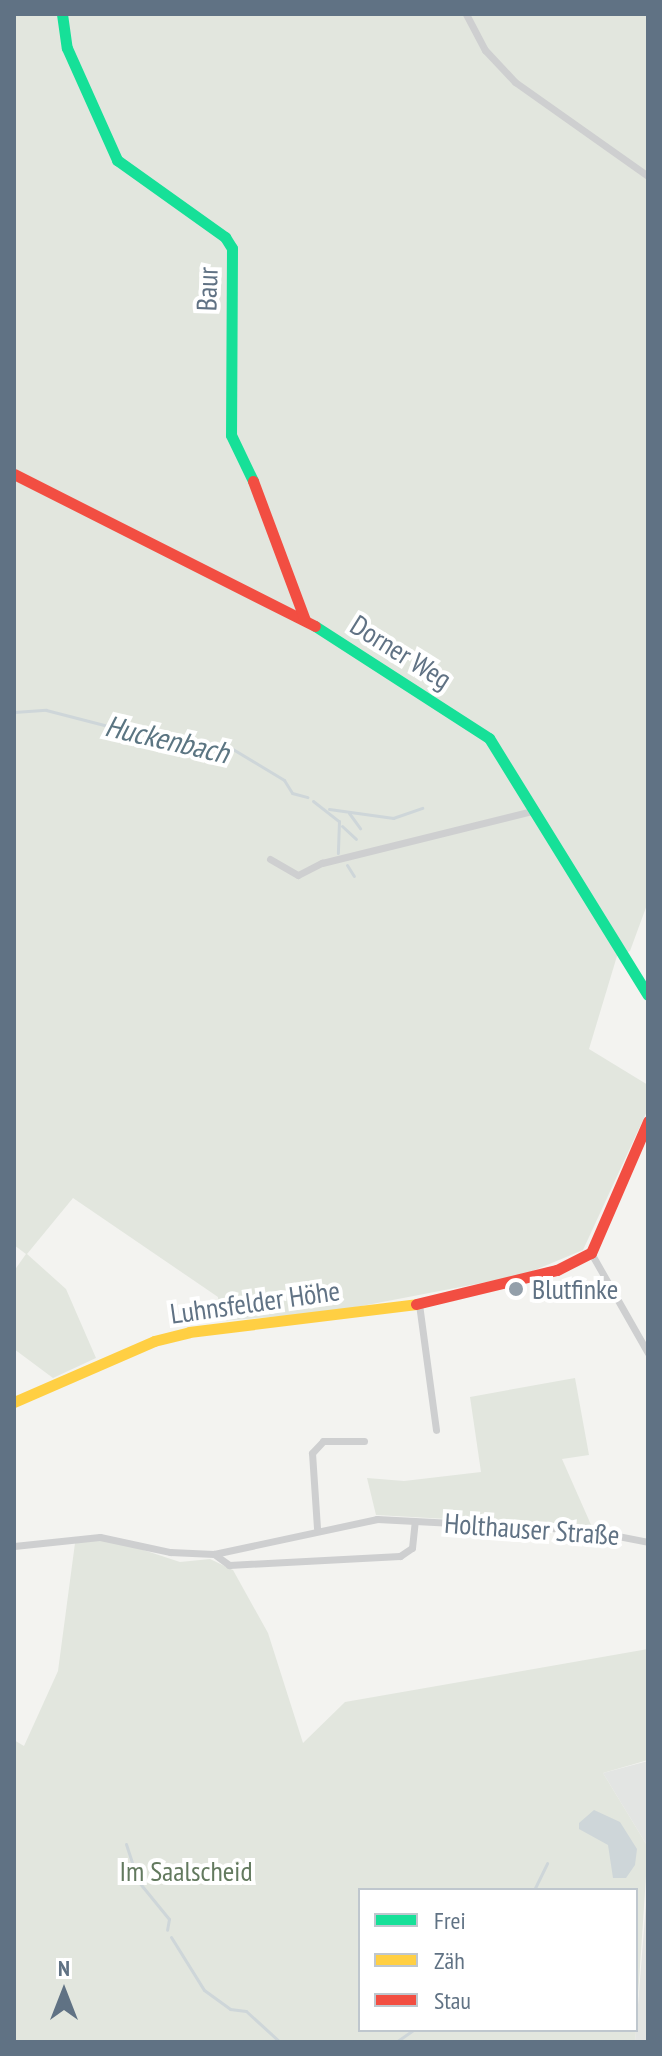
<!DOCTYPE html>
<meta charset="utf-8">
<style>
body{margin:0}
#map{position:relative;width:662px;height:2056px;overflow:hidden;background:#f3f3f0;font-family:"PT Sans Narrow",sans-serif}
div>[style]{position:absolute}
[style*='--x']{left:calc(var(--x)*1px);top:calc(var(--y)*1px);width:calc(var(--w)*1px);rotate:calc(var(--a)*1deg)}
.built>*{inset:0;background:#e3e5e3}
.green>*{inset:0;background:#e2e6de}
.water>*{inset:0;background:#ced6d9}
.stream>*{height:3px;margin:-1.5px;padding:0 1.5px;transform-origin:1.5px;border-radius:1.5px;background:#ced6d9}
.street>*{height:7px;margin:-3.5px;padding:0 3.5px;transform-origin:3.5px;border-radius:3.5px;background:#cecfd0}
.fast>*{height:11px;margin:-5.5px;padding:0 5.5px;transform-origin:5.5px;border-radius:5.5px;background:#16e098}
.slow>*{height:11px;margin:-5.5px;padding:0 5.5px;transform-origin:5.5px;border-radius:5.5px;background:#ffcf43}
.jam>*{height:11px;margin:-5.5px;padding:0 5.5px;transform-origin:5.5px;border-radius:5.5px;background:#f24e42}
.dots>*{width:22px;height:22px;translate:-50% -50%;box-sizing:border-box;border:4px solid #fff;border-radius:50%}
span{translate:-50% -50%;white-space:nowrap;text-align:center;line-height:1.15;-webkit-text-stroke:8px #fff;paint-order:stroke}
.street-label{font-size:28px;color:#607284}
.poi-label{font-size:28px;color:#607284}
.left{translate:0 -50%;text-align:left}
.park-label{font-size:28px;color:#637a5f}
.water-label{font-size:30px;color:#5b7582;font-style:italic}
.frame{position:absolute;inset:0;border:16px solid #607284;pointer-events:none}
.legend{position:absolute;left:358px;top:1888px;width:280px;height:144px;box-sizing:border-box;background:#fff;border:2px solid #bfc7ce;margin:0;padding:10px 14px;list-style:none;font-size:24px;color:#607284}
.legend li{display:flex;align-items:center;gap:16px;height:40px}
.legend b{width:40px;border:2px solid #bfc7ce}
.north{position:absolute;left:24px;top:1952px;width:80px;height:80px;-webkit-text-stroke:6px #fff;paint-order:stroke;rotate:0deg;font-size:22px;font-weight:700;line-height:32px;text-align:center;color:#607284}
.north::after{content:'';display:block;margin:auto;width:28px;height:36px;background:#607284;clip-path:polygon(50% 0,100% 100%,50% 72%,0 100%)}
</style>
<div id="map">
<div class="built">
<i style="clip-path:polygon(648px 1761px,648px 1847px,603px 1773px)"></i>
<i style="clip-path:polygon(648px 1879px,648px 2042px,635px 2042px,636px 2030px)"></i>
</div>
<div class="green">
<i style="clip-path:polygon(14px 14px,648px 14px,648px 902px,630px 951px,617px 956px,589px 1049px,648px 1085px,648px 1109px,583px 1250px,523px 1275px,325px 1313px,219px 1321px,218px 1297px,73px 1198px,27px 1254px,66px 1289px,96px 1358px,53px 1378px,14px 1349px,14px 1271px,26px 1254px,14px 1245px)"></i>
<i style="clip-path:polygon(575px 1378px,589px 1455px,562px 1459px,592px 1527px,376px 1515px,367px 1478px,404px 1481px,481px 1472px,470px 1397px)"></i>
<i style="clip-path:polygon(87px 1539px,116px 1541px,180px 1562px,210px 1559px,233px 1570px,268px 1633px,303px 1743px,345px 1702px,648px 1649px,648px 1760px,603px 1773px,648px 1847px,636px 2026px,636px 1890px,360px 1890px,360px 2030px,636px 2030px,635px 2042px,14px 2042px,14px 1740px,24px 1746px,58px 1671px,75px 1543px)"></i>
</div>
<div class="water">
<i style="clip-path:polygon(594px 1810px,620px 1822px,637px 1849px,635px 1865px,626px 1878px,613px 1878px,608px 1845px,579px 1829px,579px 1823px)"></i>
</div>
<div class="stream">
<i style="--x:14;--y:712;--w:32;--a:-4"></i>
<i style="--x:46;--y:710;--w:96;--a:14.5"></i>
<i style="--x:139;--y:734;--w:11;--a:-15"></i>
<i style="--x:150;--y:731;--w:83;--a:11.9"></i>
<i style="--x:231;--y:748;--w:62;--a:31.1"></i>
<i style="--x:284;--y:780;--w:15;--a:58"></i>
<i style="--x:292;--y:793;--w:16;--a:15"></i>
<i style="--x:313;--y:801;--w:33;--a:38"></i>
<i style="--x:339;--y:821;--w:32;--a:92"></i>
<i style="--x:329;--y:809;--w:65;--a:8"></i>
<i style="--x:393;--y:818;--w:31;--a:-19"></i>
<i style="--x:349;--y:813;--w:19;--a:54"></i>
<i style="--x:342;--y:826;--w:19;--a:43"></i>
<i style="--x:347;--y:865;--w:13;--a:58"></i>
<i style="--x:126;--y:1844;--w:39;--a:72"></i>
<i style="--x:138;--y:1881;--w:49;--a:50.8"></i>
<i style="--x:169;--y:1919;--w:11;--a:100"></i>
<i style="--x:534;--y:1890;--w:30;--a:-64"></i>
<i style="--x:171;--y:1937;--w:62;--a:58.1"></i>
<i style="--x:204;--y:1990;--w:32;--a:36"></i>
<i style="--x:230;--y:2009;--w:16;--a:7"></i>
<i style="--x:246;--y:2011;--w:46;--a:42.4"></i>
<i style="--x:396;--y:2042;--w:21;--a:-35"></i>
</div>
<div class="street">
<i style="--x:466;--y:14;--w:41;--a:62.2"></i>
<i style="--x:485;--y:50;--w:44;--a:46.8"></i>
<i style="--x:515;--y:82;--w:163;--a:35.3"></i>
<i style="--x:270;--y:859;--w:32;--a:30"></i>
<i style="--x:298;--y:875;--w:27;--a:-27"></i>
<i style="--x:322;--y:863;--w:220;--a:-13.9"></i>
<i style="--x:591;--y:1253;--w:115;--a:60.3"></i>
<i style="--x:419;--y:1304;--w:127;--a:82.3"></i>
<i style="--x:317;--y:1528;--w:75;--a:-93.8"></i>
<i style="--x:312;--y:1453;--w:16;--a:-47"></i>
<i style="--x:323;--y:1441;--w:41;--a:0"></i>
<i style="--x:14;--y:1546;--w:86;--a:-6"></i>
<i style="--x:100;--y:1537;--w:72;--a:12.1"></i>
<i style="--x:170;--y:1552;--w:44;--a:2.6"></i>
<i style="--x:214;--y:1554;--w:167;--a:-12.1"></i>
<i style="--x:377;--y:1519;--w:210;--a:3"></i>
<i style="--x:587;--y:1530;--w:62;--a:11.1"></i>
<i style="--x:214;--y:1554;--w:19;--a:36"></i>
<i style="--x:229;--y:1565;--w:171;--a:-3"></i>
<i style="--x:400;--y:1556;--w:14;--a:-34"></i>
<i style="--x:412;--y:1548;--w:27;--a:-84"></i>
</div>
<div class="fast">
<i style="--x:62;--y:14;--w:34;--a:82"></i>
<i style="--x:67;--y:48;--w:123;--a:65.9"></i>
<i style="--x:117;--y:160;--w:133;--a:35.5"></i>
<i style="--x:225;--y:237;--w:13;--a:58"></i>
<i style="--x:232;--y:248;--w:187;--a:90.3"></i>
<i style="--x:231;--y:435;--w:51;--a:64.4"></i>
<i style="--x:315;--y:626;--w:207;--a:32.8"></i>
<i style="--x:489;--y:738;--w:302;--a:58.3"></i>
</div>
<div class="slow">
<i style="--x:14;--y:1402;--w:153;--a:-23.5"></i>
<i style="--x:154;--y:1341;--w:36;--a:-14"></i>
<i style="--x:189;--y:1332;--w:229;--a:-7"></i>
</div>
<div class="jam">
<i style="--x:14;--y:474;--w:337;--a:26.8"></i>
<i style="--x:253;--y:481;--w:148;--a:69.5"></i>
<i style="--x:416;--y:1304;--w:145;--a:-13.6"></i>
<i style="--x:557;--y:1270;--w:38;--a:-27"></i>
<i style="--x:591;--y:1253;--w:144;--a:-66.6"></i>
</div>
<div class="dots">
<i style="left:516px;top:1289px;background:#939faa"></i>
</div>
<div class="street-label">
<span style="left:207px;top:289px;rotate:-88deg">Baur</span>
<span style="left:401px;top:652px;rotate:32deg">Dorner Weg</span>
<span style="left:255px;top:1302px;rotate:-8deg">Luhnsfelder Höhe</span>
<span style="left:532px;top:1529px;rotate:4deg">Holthauser Straße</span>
</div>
<div class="poi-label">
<span class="left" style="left:532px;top:1289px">Blutfinke</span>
</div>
<div class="park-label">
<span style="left:186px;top:1871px">Im Saalscheid</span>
</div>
<div class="water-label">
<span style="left:167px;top:739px;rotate:13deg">Huckenbach</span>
</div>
<div class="frame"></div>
<ul class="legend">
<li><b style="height:10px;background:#16e098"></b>Frei</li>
<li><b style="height:10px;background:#ffcf43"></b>Zäh</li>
<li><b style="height:10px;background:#f24e42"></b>Stau</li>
</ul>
<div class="north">N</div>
</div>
